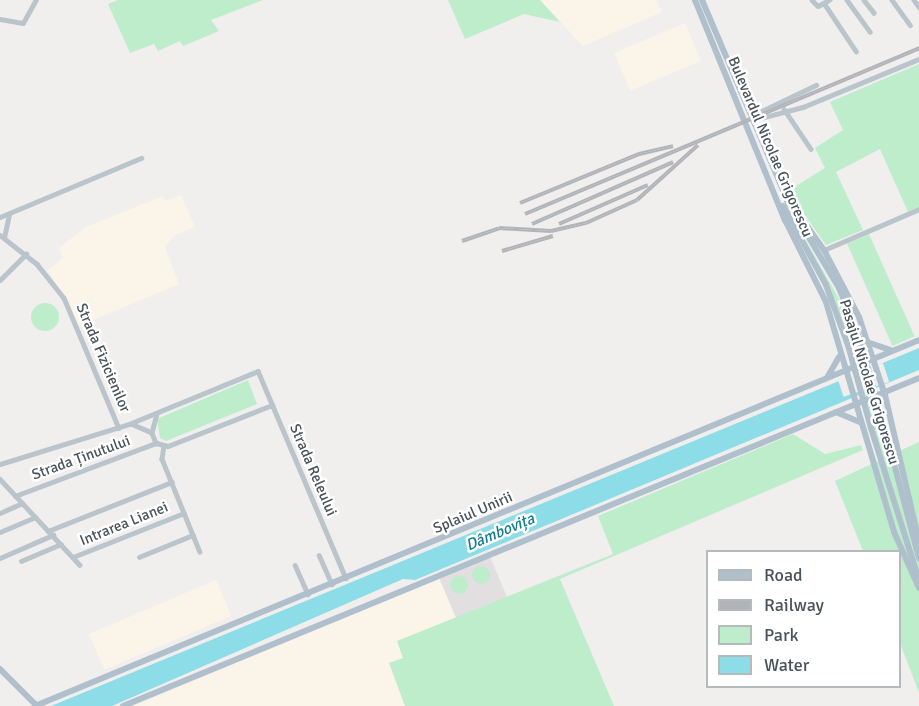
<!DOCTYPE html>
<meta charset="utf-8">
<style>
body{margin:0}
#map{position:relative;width:919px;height:706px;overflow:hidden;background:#f1eeee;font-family:Signika,sans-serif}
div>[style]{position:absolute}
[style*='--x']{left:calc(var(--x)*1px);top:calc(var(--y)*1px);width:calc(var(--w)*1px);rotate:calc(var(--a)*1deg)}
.commercial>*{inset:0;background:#fbf4e8;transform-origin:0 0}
.education>*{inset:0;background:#e1dfe0;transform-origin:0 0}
.green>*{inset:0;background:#beedcc;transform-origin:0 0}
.round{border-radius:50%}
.water>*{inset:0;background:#8ddde8}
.pier>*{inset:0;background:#f1eeee;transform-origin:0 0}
.minor>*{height:4.5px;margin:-2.25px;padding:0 2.25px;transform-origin:2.25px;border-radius:2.25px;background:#bac4cb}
.major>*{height:6px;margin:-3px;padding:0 3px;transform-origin:3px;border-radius:3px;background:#afc0cc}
.rail>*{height:4px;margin-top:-2px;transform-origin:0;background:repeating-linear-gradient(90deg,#fff 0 4.5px,#b0b4b8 0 9px);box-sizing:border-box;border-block:2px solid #b0b4b8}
.major-bridge>*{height:6px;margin:-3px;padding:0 3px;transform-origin:3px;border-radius:3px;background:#afc0cc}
span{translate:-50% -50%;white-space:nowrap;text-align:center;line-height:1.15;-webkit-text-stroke:5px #fff;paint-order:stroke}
.street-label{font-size:15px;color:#47535b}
.water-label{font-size:16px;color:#127d8c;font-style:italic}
.legend{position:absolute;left:706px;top:550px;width:195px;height:138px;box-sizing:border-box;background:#fff;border:2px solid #b5babd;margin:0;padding:8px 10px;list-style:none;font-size:18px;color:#47535b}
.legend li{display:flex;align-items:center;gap:12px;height:30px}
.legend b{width:30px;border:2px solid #b5babd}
</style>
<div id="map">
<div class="commercial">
<i style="clip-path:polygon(540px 0,656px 0,662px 12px,583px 46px)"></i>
<i style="left:685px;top:23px;width:41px;height:77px;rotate:67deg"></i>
<i style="clip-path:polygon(181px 195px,195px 227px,174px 236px,165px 247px,179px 284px,79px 326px,48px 270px,63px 258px,59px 248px,86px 227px,163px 196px,165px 201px)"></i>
<i style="clip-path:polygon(440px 579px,456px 618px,397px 641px,404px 658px,389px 663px,405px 706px,133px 706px)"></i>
<i style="left:216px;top:580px;width:39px;height:138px;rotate:67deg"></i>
</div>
<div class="education">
<i style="left:490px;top:557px;width:44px;height:55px;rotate:67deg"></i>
</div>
<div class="green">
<i style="clip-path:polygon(118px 0,263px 0,211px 20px,219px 31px,183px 46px,180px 41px,158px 51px,154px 44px,130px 53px,108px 4px)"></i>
<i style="clip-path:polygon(448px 0,540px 0,560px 22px,524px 14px,465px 39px)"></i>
<i style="clip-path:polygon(919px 64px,919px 207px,908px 212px,880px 149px,836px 172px,863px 230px,826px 245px,788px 191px,825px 168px,815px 148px,843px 130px,830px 102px)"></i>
<i style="clip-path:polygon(786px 205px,851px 320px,888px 456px,919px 442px,919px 693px,900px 643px,900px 552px,863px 551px,835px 481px,882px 459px,838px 310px)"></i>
<i style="left:869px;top:234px;width:112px;height:24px;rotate:66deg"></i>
<i class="round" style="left:31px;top:303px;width:28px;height:28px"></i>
<i style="clip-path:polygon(248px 380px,257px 404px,166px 441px,160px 438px,157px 419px)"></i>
<i style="clip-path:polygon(793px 434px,825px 454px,861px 445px,863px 450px,560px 579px,614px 706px,405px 706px,389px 663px,403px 658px,397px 641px,613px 554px,598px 516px)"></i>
<i class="round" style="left:472px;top:566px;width:18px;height:18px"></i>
<i class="round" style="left:450px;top:576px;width:18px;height:18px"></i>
</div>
<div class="water">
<i style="clip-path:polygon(919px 348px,919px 370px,415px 580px,403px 579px,112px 706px,51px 706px)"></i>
</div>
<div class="pier">
<i style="left:883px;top:363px;width:20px;height:48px;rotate:72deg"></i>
</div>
<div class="minor">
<i style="--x:812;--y:0;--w:8;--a:45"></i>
<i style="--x:818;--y:6;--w:13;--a:-29"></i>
<i style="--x:847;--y:0;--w:39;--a:54"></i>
<i style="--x:864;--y:0;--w:16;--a:52"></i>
<i style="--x:892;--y:0;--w:31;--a:54"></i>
<i style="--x:914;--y:0;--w:9;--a:54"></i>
<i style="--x:824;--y:3;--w:58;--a:56.3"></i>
<i style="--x:0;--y:19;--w:23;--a:10"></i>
<i style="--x:23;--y:23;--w:26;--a:-61"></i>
<i style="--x:784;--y:109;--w:48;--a:56"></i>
<i style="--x:751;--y:116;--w:72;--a:-25.5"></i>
<i style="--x:753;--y:120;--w:52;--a:-14.6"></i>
<i style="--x:803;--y:107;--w:126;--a:-22.5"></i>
<i style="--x:0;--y:217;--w:153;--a:-22.7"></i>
<i style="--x:0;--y:235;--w:47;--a:38.1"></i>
<i style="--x:37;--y:264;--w:43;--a:51.5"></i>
<i style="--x:64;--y:298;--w:141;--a:67.1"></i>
<i style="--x:4;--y:238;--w:24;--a:-78"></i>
<i style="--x:824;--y:250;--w:103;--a:-23.3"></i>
<i style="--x:0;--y:280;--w:37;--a:-45"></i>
<i style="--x:157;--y:414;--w:20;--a:105"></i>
<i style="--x:152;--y:433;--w:11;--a:68"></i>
<i style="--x:156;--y:443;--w:12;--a:14"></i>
<i style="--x:168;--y:446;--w:112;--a:-21.5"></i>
<i style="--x:132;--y:424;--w:21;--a:23"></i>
<i style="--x:164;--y:446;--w:13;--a:99"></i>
<i style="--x:162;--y:459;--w:100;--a:67.8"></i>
<i style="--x:0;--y:464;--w:135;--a:-17.2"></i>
<i style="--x:129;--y:424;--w:139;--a:-22.3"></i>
<i style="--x:258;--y:371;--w:225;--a:67"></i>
<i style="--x:0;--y:479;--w:117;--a:47.1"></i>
<i style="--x:15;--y:496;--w:151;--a:-20.6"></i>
<i style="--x:0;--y:513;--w:24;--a:-24"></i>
<i style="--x:48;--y:531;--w:133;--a:-21.6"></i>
<i style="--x:0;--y:532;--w:38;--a:-23"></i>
<i style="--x:319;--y:555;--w:32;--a:66"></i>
<i style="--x:73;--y:557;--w:119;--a:-21.6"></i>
<i style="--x:139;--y:557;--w:58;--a:-22.2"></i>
<i style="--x:0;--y:558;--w:58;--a:-23.5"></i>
<i style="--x:21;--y:561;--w:43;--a:-23"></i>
<i style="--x:295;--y:565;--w:32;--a:66"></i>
</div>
<div class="major">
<i style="--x:695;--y:0;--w:238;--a:67.8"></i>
<i style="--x:785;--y:220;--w:92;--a:63.4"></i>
<i style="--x:826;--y:302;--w:240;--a:73.5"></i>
<i style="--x:894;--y:532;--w:61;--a:65.9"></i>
<i style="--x:702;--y:0;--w:212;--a:66.9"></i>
<i style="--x:785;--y:195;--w:67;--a:54.7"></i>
<i style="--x:824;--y:250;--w:76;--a:62.4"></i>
<i style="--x:859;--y:317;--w:82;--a:71.6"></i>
<i style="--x:885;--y:395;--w:150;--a:76.9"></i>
<i style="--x:787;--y:201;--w:101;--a:59.1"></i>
<i style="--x:839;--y:288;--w:56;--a:68"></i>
<i style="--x:783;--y:206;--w:90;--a:61.4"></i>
<i style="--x:826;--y:285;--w:64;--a:69.9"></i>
<i style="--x:870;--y:343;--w:21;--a:19"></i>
<i style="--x:828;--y:376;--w:22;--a:-60"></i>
<i style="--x:836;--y:412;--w:25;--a:23"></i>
<i style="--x:883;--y:422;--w:141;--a:75.2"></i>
<i style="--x:871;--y:428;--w:159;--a:72.5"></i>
<i style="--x:0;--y:669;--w:52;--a:45"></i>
<i style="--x:35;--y:706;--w:957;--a:-22.49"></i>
<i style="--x:123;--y:706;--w:861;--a:-22.39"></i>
</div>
<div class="rail">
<i style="--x:520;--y:203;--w:129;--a:-22.4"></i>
<i style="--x:639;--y:154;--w:35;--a:-13"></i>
<i style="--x:525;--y:214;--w:428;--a:-22.8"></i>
<i style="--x:532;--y:224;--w:154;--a:-23.7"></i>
<i style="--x:559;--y:224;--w:97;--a:-23.7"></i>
<i style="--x:462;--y:241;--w:39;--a:-19"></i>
<i style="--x:499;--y:228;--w:52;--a:3.3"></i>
<i style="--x:551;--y:231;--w:36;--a:-13"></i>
<i style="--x:586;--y:223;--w:56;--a:-24.3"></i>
<i style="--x:637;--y:200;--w:82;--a:-42"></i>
<i style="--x:502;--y:251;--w:53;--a:-16.4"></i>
</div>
<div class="major-bridge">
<i style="--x:860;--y:340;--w:85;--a:74.3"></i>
<i style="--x:848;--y:345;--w:86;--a:74.5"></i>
</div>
<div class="street-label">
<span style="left:770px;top:147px;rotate:67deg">Bulevardul Nicolae Grigorescu</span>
<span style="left:103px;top:358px;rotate:67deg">Strada Fizicienilor</span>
<span style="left:869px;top:382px;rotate:73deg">Pasajul Nicolae Grigorescu</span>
<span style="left:81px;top:458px;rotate:-20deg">Strada Ținutului</span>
<span style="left:313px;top:470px;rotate:67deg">Strada Releului</span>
<span style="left:473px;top:513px;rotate:-23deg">Splaiul Unirii</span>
<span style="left:124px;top:524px;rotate:-22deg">Intrarea Lianei</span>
</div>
<div class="water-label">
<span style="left:500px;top:532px;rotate:-23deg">Dâmbovița</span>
</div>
<ul class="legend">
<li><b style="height:8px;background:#afc0cc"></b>Road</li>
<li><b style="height:8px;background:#b0b4b8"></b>Railway</li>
<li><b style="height:16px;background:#beedcc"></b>Park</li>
<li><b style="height:16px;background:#8ddde8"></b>Water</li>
</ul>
</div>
